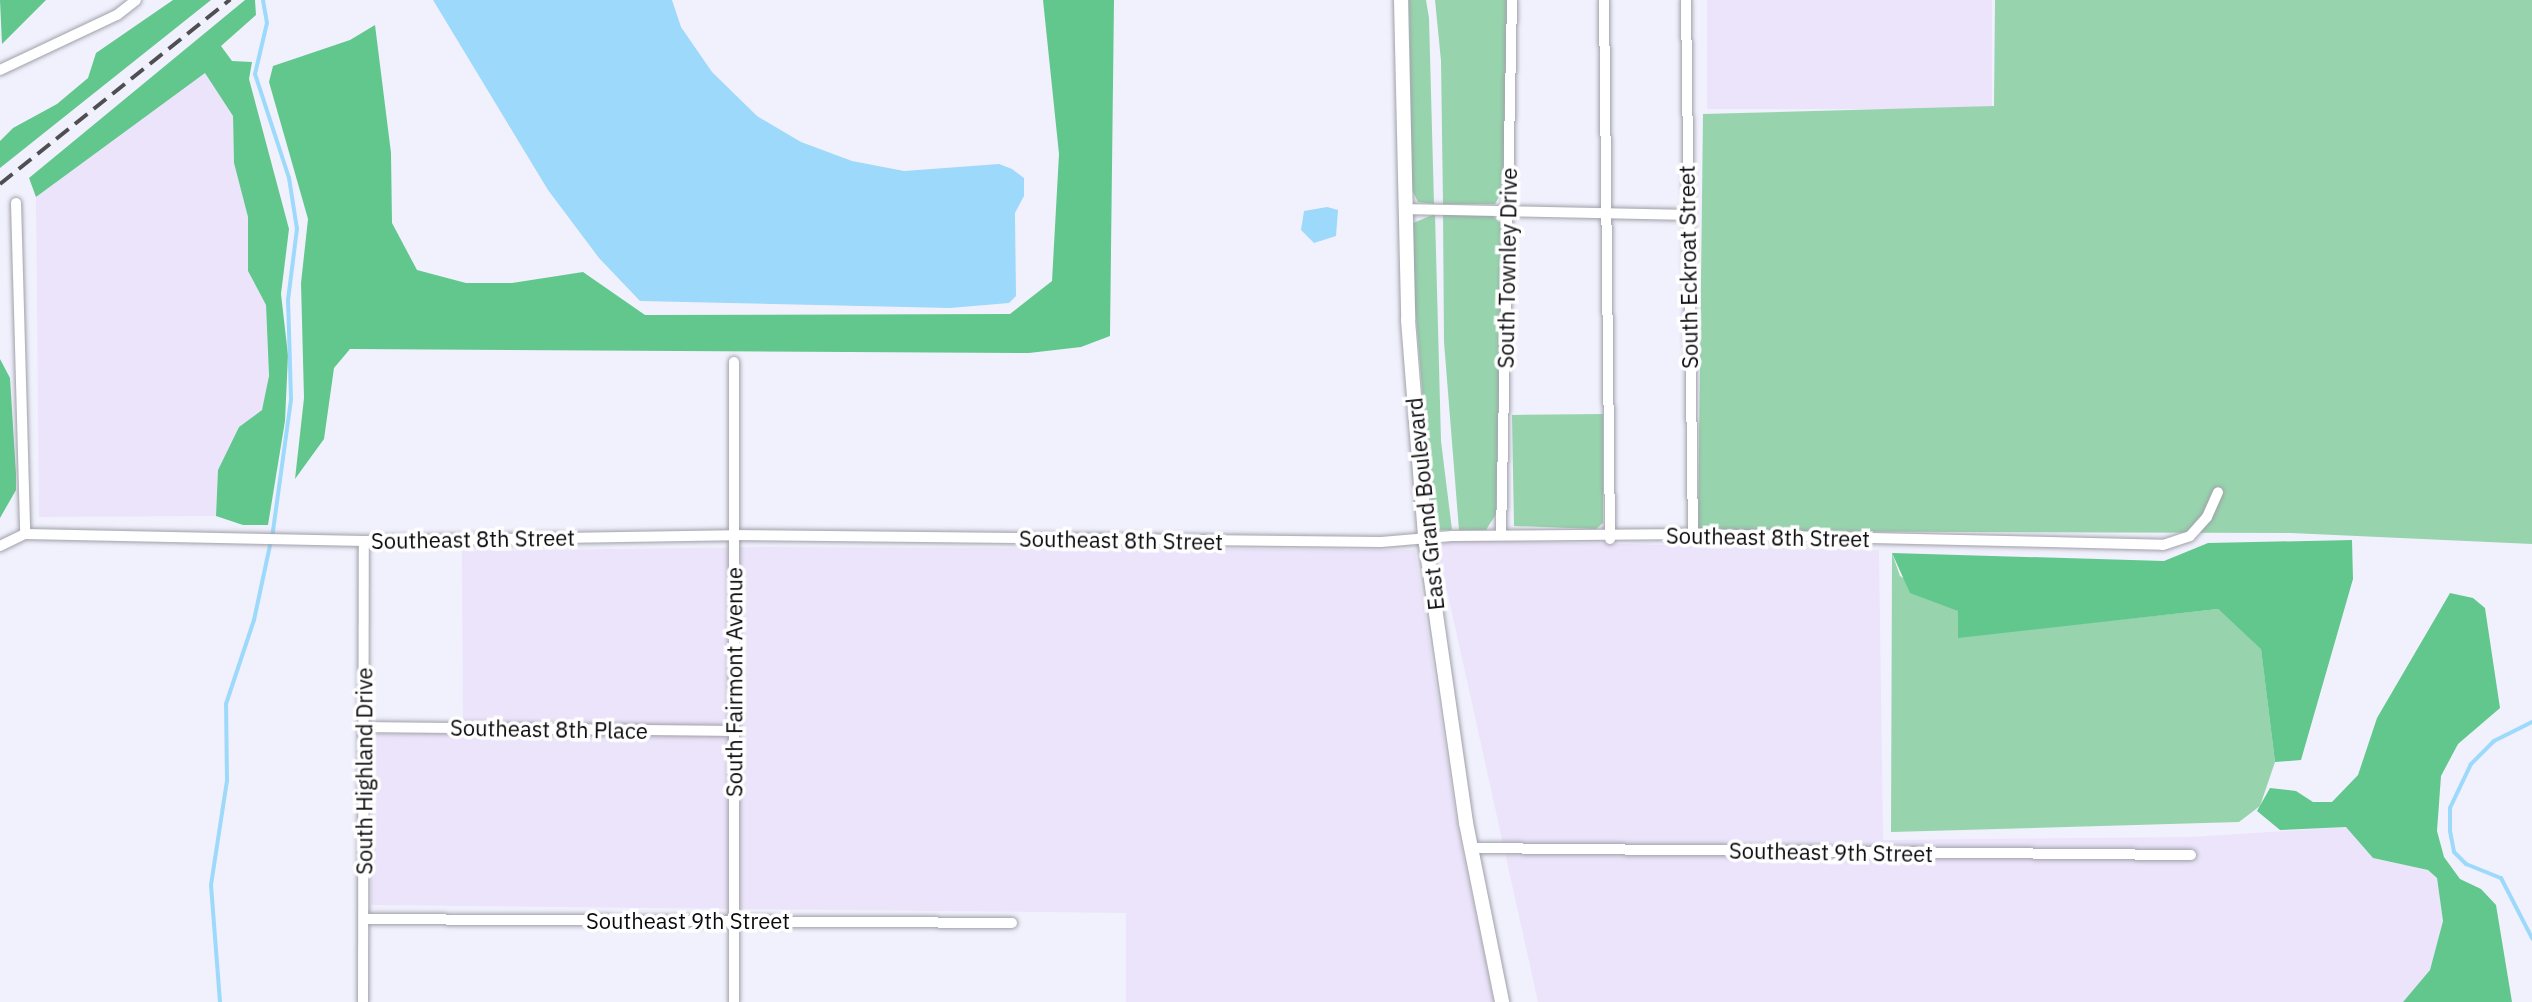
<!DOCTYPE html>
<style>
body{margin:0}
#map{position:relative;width:2532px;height:1002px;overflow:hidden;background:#f1f1fd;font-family:"IBM Plex Sans",sans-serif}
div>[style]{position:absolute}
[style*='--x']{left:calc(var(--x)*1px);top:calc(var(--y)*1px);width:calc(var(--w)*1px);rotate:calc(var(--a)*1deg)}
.industrial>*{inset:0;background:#ece4fa;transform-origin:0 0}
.green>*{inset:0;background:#97d4ad}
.forest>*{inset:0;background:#62c78d}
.water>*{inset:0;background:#9dd9fa}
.stream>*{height:4px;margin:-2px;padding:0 2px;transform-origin:2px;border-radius:2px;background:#9dd9fa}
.roads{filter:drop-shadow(0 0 2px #a0a0aa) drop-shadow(0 0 2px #a0a0aa)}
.street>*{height:10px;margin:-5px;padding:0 5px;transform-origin:5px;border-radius:5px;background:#fff}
.secondary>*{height:14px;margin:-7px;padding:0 7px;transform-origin:7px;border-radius:7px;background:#fff}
.rail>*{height:4px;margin-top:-2px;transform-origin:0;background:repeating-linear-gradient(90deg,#4e4e53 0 16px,transparent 0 24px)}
span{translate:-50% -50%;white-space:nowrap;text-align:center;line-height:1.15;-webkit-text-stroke:7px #fff;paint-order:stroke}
.street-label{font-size:22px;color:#0b0b0e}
</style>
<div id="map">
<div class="industrial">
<i style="left:1707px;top:0;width:285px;height:109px"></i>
<i style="clip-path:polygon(205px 72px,233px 116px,234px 163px,248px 217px,248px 271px,266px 305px,269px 394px,262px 410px,239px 427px,218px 470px,216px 516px,39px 517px,36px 197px)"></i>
<i style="clip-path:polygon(1460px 540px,1879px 550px,1883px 840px,2191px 837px,2347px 827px,2373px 858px,2428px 870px,2437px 878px,2443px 921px,2430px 970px,2403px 1002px,1538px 1002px,1438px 550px,1445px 542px)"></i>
<i style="clip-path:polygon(766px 547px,1415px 550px,1458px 830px,1494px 1002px,1126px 1002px,1126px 913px,371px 905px,370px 734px,463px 733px,462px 551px)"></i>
</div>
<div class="green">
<i style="clip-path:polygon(1409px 0,1426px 0,1429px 18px,1434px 204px,1418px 202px,1412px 190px)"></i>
<i style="clip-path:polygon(1435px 0,1507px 0,1503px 190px,1495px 204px,1443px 204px,1441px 61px)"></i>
<i style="clip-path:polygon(1995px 0,2532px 0,2532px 544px,2291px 533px,1698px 531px,1703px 114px,1994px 106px)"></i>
<i style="clip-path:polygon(1435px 214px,1441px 441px,1452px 530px,1439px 530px,1433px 519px,1415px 304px,1413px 223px)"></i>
<i style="clip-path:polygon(1443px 214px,1493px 216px,1503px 225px,1496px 514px,1486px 530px,1459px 530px,1444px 342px)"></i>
<i style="clip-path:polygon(1603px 414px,1603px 523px,1596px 529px,1514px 526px,1512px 415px)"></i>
<i style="clip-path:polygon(1892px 553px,1900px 576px,1958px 611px,1958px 637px,2218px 609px,2261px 648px,2275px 762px,2260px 806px,2239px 822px,1891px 832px)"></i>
</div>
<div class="forest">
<i style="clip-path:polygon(0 0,46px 0,2px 44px)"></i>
<i style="clip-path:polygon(173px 0,211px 0,0 168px,0 141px,13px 128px,57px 104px,88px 78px,96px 53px)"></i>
<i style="clip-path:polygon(245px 0,255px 0,256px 15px,221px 46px,232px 61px,252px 62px,249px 79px,289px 229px,281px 294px,288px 355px,285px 421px,268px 525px,243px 525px,216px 516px,218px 470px,239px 427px,262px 410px,269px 376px,266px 305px,248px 271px,248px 217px,234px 163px,233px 116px,205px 73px,36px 197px,29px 178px)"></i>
<i style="clip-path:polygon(1043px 0,1114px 0,1110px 336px,1081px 347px,1029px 353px,350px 349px,334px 368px,324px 439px,295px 479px,304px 398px,301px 283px,308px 219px,269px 82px,273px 66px,350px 40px,375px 25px,391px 153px,392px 223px,417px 270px,466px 283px,512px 283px,583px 272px,645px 315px,1010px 314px,1052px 281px,1059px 154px)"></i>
<i style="clip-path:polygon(0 359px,10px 378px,16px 474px,16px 490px,0 518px)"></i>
<i style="clip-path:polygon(2352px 540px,2353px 579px,2301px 760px,2275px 762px,2261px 649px,2218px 609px,1958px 638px,1958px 611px,1910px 593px,1892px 553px,2164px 561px,2208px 543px)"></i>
<i style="clip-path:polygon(2450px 593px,2473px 598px,2485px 608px,2500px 708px,2458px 744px,2441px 776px,2437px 831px,2444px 857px,2460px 879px,2481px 889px,2496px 905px,2512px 1002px,2403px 1002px,2430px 970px,2443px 921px,2437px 878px,2428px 870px,2373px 858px,2346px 827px,2280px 830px,2257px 811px,2270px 788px,2296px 791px,2313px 802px,2332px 802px,2358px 775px,2377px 718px)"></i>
</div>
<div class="water">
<i style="clip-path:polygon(433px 0,672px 0,681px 27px,712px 72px,757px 116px,801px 142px,852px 161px,904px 171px,999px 164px,1012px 169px,1024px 178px,1024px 196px,1015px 213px,1016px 296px,1009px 303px,950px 308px,640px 301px,599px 258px,548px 190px)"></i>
<i style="clip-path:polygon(1327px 207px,1338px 210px,1336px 236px,1314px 243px,1301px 230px,1304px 211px)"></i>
</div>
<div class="stream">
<i style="--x:2532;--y:722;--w:42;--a:153.4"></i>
<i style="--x:2494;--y:741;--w:33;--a:135"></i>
<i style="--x:2471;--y:764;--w:49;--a:115.5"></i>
<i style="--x:2450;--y:808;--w:23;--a:90"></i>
<i style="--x:2450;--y:831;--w:21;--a:79"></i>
<i style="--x:2454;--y:852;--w:17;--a:45"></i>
<i style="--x:2466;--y:864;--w:38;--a:22"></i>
<i style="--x:2501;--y:878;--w:68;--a:62.7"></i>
<i style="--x:220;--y:1002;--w:117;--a:-94.4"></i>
<i style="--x:211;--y:885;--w:105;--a:-81.3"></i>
<i style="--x:227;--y:781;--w:77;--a:-90.7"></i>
<i style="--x:226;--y:704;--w:89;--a:-71.6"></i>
<i style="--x:254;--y:620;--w:91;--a:-77.9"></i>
<i style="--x:273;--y:531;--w:133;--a:-82.2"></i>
<i style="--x:291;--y:399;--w:99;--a:-91.7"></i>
<i style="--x:288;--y:300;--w:72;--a:-82.8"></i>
<i style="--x:297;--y:229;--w:52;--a:-98.9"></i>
<i style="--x:289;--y:178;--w:109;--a:-108.1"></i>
<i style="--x:255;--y:74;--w:52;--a:-76.8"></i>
<i style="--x:267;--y:23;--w:23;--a:-100"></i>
</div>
<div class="roads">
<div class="street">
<i style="--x:1604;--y:0;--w:539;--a:89.36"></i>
<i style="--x:1686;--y:0;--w:534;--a:89.25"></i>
<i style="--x:0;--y:70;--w:129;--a:-25.2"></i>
<i style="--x:117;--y:15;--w:24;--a:-38"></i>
<i style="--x:16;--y:203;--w:331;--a:88.4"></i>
<i style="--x:1406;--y:209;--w:281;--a:1.2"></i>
<i style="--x:1501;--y:535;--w:535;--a:-88.82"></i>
<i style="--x:0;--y:546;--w:28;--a:-26"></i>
<i style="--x:25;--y:534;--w:339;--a:1.2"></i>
<i style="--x:364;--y:541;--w:369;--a:-0.9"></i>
<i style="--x:733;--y:535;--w:648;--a:0.62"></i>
<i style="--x:1381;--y:542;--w:71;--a:-4.8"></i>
<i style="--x:1452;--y:536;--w:241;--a:-0.5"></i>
<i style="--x:1693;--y:534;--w:470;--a:1.3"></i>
<i style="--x:2163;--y:545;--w:28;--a:-18"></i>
<i style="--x:2190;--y:536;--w:25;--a:-48"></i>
<i style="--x:2207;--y:517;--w:27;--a:-66"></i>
<i style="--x:363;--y:727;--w:372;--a:0.6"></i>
<i style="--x:1470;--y:848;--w:721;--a:0.56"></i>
<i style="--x:364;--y:919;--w:648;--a:0.35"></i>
<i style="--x:363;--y:1002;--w:461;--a:-89.9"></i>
<i style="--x:734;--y:1002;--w:640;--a:-90"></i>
</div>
<div class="secondary">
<i style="--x:1401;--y:0;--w:320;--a:88.7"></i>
<i style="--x:1408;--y:320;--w:219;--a:85.5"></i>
<i style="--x:1425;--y:538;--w:288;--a:81.8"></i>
<i style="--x:1466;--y:823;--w:183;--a:78.6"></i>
</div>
</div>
<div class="rail">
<i style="--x:0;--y:184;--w:295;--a:-38.7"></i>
</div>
<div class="street-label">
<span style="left:1688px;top:267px;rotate:-91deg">South Eckroat Street</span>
<span style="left:1507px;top:268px;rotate:-89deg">South Townley Drive</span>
<span style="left:1425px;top:504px;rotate:-96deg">East Grand Boulevard</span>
<span style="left:1768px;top:537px;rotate:1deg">Southeast 8th Street</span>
<span style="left:473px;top:539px;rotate:-1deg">Southeast 8th Street</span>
<span style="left:1121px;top:540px;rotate:1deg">Southeast 8th Street</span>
<span style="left:734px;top:682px;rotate:-90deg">South Fairmont Avenue</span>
<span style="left:549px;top:729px;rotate:1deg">Southeast 8th Place</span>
<span style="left:364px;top:771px;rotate:-90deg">South Highland Drive</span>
<span style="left:1831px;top:852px;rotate:1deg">Southeast 9th Street</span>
<span style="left:688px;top:921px">Southeast 9th Street</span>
</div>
</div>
